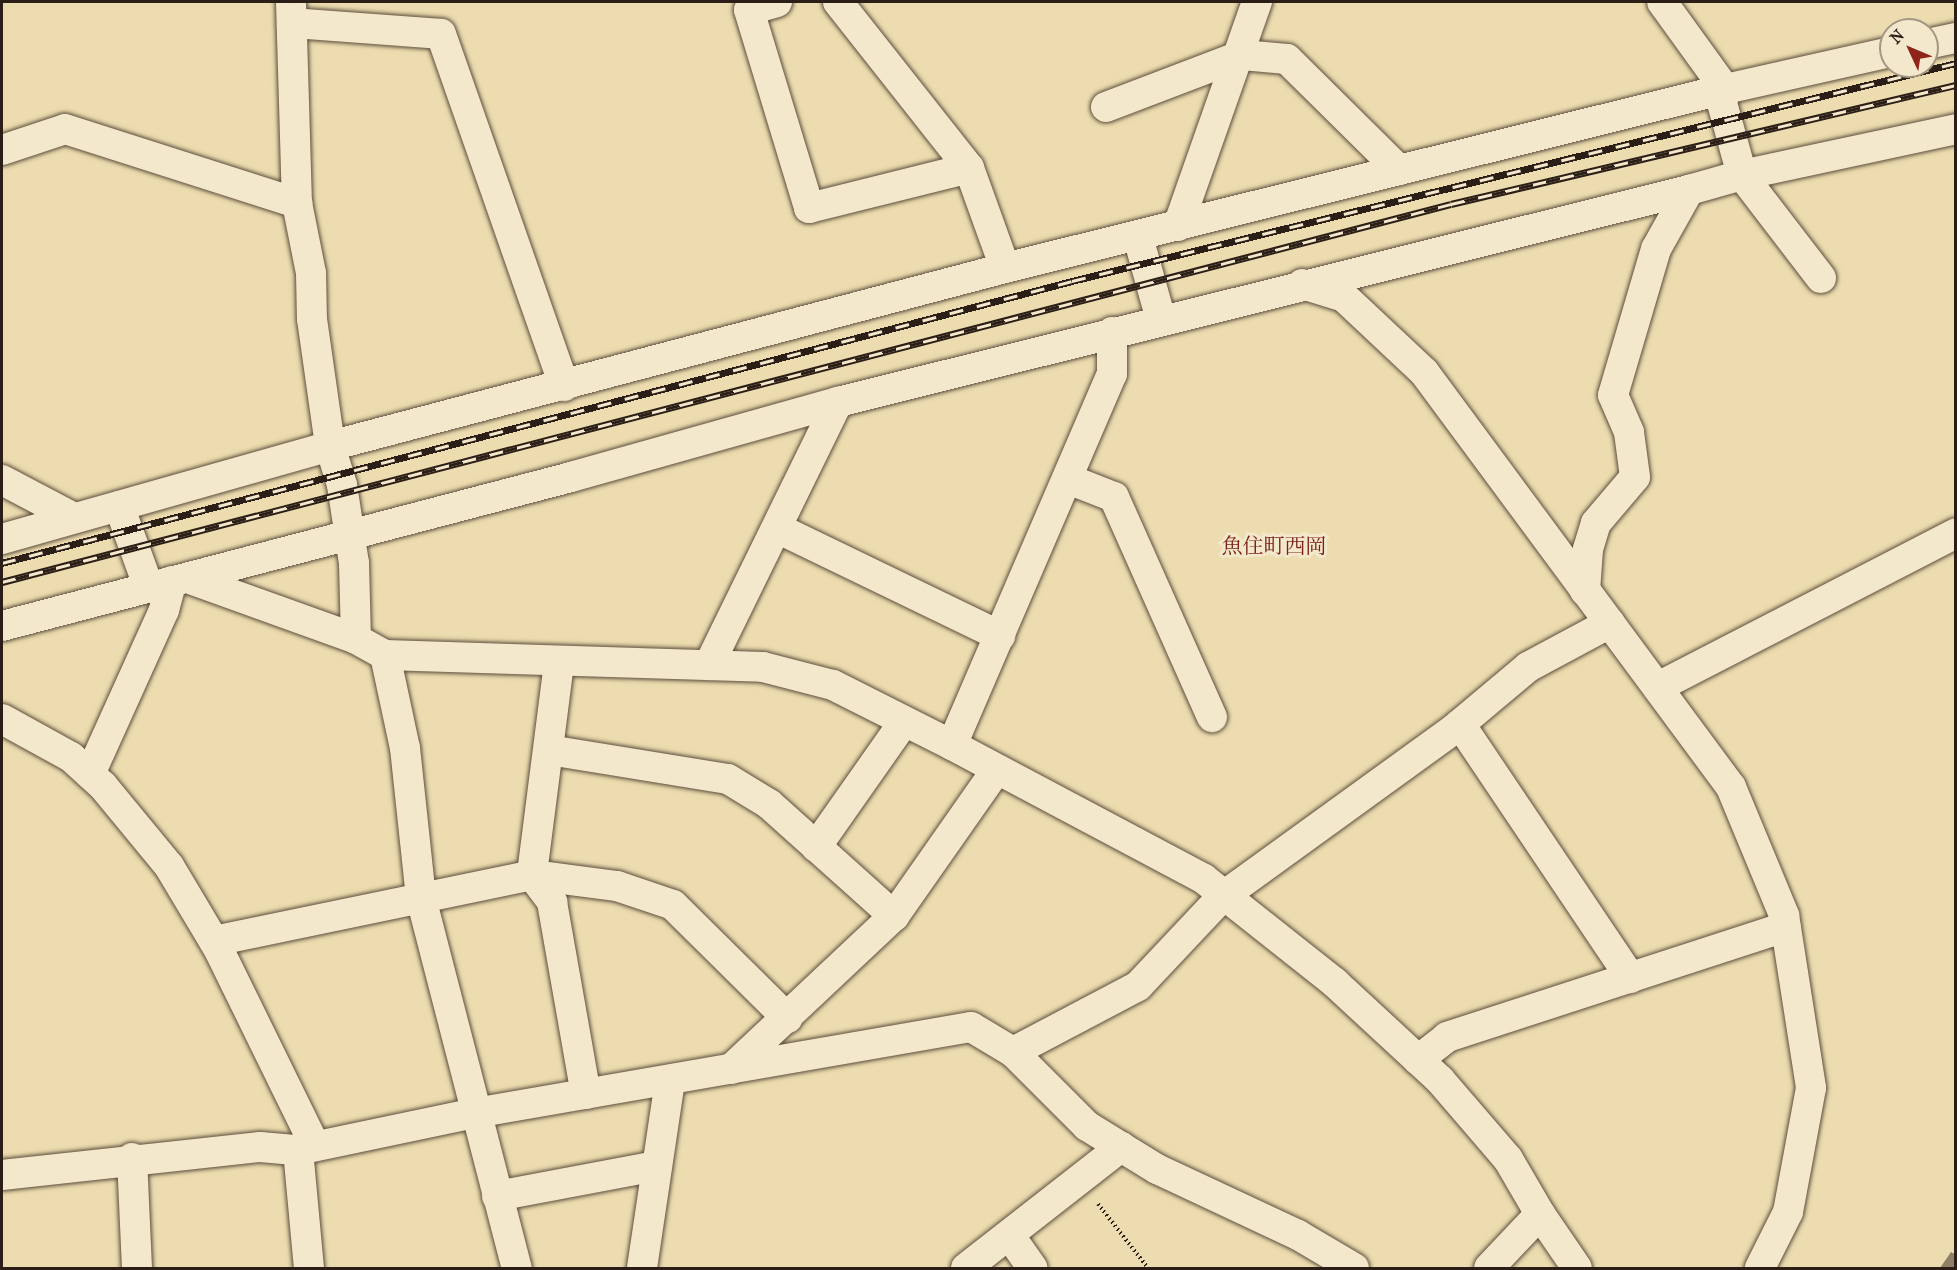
<!DOCTYPE html>
<meta charset="utf-8">
<style>
body{margin:0}
#map{position:relative;width:1957px;height:1270px;overflow:hidden;background:#eddcaf;font-family:"IM FELL French Canon","Noto Serif JP",serif}
div>[style]{position:absolute}
[style*='--x']{left:calc(var(--x)*1px);top:calc(var(--y)*1px);width:calc(var(--w)*1px);rotate:calc(var(--a)*1deg)}
.building>*{inset:0;background:#8f8166}
.path>*{height:4px;margin-top:-2px;transform-origin:0;background:repeating-linear-gradient(90deg,#2a1e17 0 1.5px,transparent 0 4.5px)}
.roads{filter:drop-shadow(0 0 2px #5b4e3d) drop-shadow(0 0 2px #5b4e3d)}
.minor>*{height:30px;margin:-15px;padding:0 15px;transform-origin:15px;border-radius:15px;background:#f3e8cb}
.rail>*{height:7px;margin-top:-3.5px;transform-origin:0;background:repeating-linear-gradient(90deg,#f3e8cb 0 14px,#2a1e17 0 28px);box-sizing:border-box;border-block:2px solid #2a1e17}
span{translate:-50% -50%;white-space:nowrap;text-align:center;line-height:1.15;-webkit-text-stroke:6px #f3e8cb;paint-order:stroke}
.quarter-label{font-size:21px;color:#7a1f14}
.frame{position:absolute;inset:0;border:3px solid #2a1e17;pointer-events:none}
.north{position:absolute;left:1879px;top:18px;width:60px;height:60px;box-sizing:border-box;background:#f3e8cb;border:2px solid #a39783;border-radius:50%;rotate:314deg;font-size:16px;font-weight:700;line-height:24px;text-align:center;color:#2a1e17}
.north::after{content:'';display:block;margin:auto;width:21px;height:27px;background:#8f2418;clip-path:polygon(50% 0,100% 100%,50% 72%,0 100%)}
</style>
<div id="map">
<div class="building">
<i style="clip-path:polygon(1951px 1252px,1956px 1255px,1956px 1268px,1940px 1268px)"></i>
</div>
<div class="path">
<i style="--x:1098;--y:1204;--w:81;--a:52"></i>
</div>
<div class="roads">
<div class="minor">
<i style="--x:291;--y:2;--w:201;--a:88.3"></i>
<i style="--x:777;--y:2;--w:29;--a:164"></i>
<i style="--x:749;--y:10;--w:207;--a:73.1"></i>
<i style="--x:809;--y:208;--w:165;--a:-14"></i>
<i style="--x:838;--y:2;--w:211;--a:51.7"></i>
<i style="--x:969;--y:168;--w:106;--a:70.2"></i>
<i style="--x:292;--y:23;--w:149;--a:4.2"></i>
<i style="--x:441;--y:34;--w:373;--a:70.7"></i>
<i style="--x:1927;--y:44;--w:30;--a:-12"></i>
<i style="--x:1106;--y:107;--w:146;--a:-20.9"></i>
<i style="--x:1242;--y:55;--w:45;--a:5.1"></i>
<i style="--x:1287;--y:59;--w:158;--a:44.7"></i>
<i style="--x:2;--y:150;--w:66;--a:-18.4"></i>
<i style="--x:65;--y:129;--w:244;--a:17.7"></i>
<i style="--x:297;--y:203;--w:71;--a:78.7"></i>
<i style="--x:311;--y:273;--w:46;--a:88.8"></i>
<i style="--x:312;--y:319;--w:128;--a:81.9"></i>
<i style="--x:330;--y:446;--w:41;--a:72.9"></i>
<i style="--x:342;--y:485;--w:79;--a:81.3"></i>
<i style="--x:354;--y:563;--w:76;--a:88.5"></i>
<i style="--x:1178;--y:226;--w:238;--a:-70.6"></i>
<i style="--x:1138;--y:237;--w:86;--a:74.5"></i>
<i style="--x:1821;--y:278;--w:130;--a:-127.5"></i>
<i style="--x:1742;--y:175;--w:219;--a:-12.1"></i>
<i style="--x:1302;--y:284;--w:44;--a:17.2"></i>
<i style="--x:1344;--y:297;--w:110;--a:43.2"></i>
<i style="--x:1424;--y:372;--w:516;--a:53.51"></i>
<i style="--x:1731;--y:787;--w:139;--a:67.5"></i>
<i style="--x:1784;--y:915;--w:175;--a:81.1"></i>
<i style="--x:1811;--y:1088;--w:126;--a:100.5"></i>
<i style="--x:1788;--y:1212;--w:63;--a:116.6"></i>
<i style="--x:1068;--y:479;--w:49;--a:21.4"></i>
<i style="--x:1114;--y:497;--w:241;--a:66"></i>
<i style="--x:2;--y:480;--w:81;--a:27.8"></i>
<i style="--x:119;--y:506;--w:87;--a:69.9"></i>
<i style="--x:777;--y:528;--w:248;--a:25.8"></i>
<i style="--x:2;--y:539;--w:341;--a:-15.8"></i>
<i style="--x:330;--y:446;--w:698;--a:-14.77"></i>
<i style="--x:1005;--y:268;--w:742;--a:-13.96"></i>
<i style="--x:1725;--y:89;--w:170;--a:-12.6"></i>
<i style="--x:187;--y:578;--w:180;--a:19.8"></i>
<i style="--x:356;--y:639;--w:33;--a:29"></i>
<i style="--x:385;--y:655;--w:378;--a:1.8"></i>
<i style="--x:763;--y:667;--w:72;--a:14.4"></i>
<i style="--x:833;--y:685;--w:133;--a:26.8"></i>
<i style="--x:952;--y:745;--w:285;--a:28"></i>
<i style="--x:1204;--y:879;--w:167;--a:38.4"></i>
<i style="--x:1335;--y:983;--w:143;--a:42.7"></i>
<i style="--x:1440;--y:1080;--w:104;--a:49.3"></i>
<i style="--x:1508;--y:1159;--w:64;--a:59.8"></i>
<i style="--x:1540;--y:1214;--w:74;--a:133.4"></i>
<i style="--x:1585;--y:591;--w:42;--a:-85.9"></i>
<i style="--x:1588;--y:549;--w:27;--a:-73"></i>
<i style="--x:1596;--y:523;--w:60;--a:-49.7"></i>
<i style="--x:1635;--y:477;--w:45;--a:-97.6"></i>
<i style="--x:1629;--y:432;--w:40;--a:-113.4"></i>
<i style="--x:1613;--y:395;--w:152;--a:-73.6"></i>
<i style="--x:1656;--y:249;--w:68;--a:-60.8"></i>
<i style="--x:1689;--y:190;--w:55;--a:-15.8"></i>
<i style="--x:1742;--y:175;--w:75;--a:-105.5"></i>
<i style="--x:1722;--y:103;--w:14;--a:-78"></i>
<i style="--x:1725;--y:89;--w:107;--a:-125.9"></i>
<i style="--x:2;--y:626;--w:588;--a:-14.67"></i>
<i style="--x:571;--y:477;--w:277;--a:-15.7"></i>
<i style="--x:838;--y:402;--w:877;--a:-13.99"></i>
<i style="--x:385;--y:655;--w:95;--a:77.9"></i>
<i style="--x:405;--y:748;--w:151;--a:83.9"></i>
<i style="--x:421;--y:898;--w:382;--a:75.5"></i>
<i style="--x:559;--y:663;--w:214;--a:97.3"></i>
<i style="--x:532;--y:875;--w:34;--a:53"></i>
<i style="--x:552;--y:902;--w:195;--a:80"></i>
<i style="--x:709;--y:665;--w:293;--a:-63.9"></i>
<i style="--x:1658;--y:687;--w:335;--a:-27.3"></i>
<i style="--x:2;--y:719;--w:79;--a:28.8"></i>
<i style="--x:71;--y:757;--w:43;--a:42.2"></i>
<i style="--x:103;--y:786;--w:104;--a:50.5"></i>
<i style="--x:169;--y:866;--w:98;--a:59.2"></i>
<i style="--x:219;--y:950;--w:218;--a:63.9"></i>
<i style="--x:1460;--y:724;--w:306;--a:56.1"></i>
<i style="--x:952;--y:745;--w:404;--a:-66.7"></i>
<i style="--x:1112;--y:374;--w:42;--a:-90"></i>
<i style="--x:549;--y:750;--w:181;--a:9.2"></i>
<i style="--x:728;--y:779;--w:48;--a:31.4"></i>
<i style="--x:769;--y:804;--w:168;--a:41.9"></i>
<i style="--x:90;--y:774;--w:180;--a:-65.7"></i>
<i style="--x:164;--y:610;--w:30;--a:-75"></i>
<i style="--x:816;--y:847;--w:151;--a:-54.9"></i>
<i style="--x:214;--y:941;--w:325;--a:-11.7"></i>
<i style="--x:532;--y:875;--w:86;--a:7.4"></i>
<i style="--x:617;--y:886;--w:59;--a:18.7"></i>
<i style="--x:673;--y:905;--w:161;--a:44.7"></i>
<i style="--x:1013;--y:1052;--w:141;--a:-27.8"></i>
<i style="--x:1138;--y:986;--w:122;--a:-46.7"></i>
<i style="--x:1222;--y:897;--w:285;--a:-35.9"></i>
<i style="--x:1453;--y:730;--w:98;--a:-40"></i>
<i style="--x:1528;--y:667;--w:93;--a:-28.2"></i>
<i style="--x:1418;--y:1060;--w:37;--a:-38"></i>
<i style="--x:1447;--y:1037;--w:356;--a:-18"></i>
<i style="--x:731;--y:1069;--w:224;--a:-43.2"></i>
<i style="--x:894;--y:916;--w:176;--a:-55"></i>
<i style="--x:298;--y:1150;--w:119;--a:84.7"></i>
<i style="--x:132;--y:1158;--w:110;--a:87.4"></i>
<i style="--x:2;--y:1175;--w:260;--a:-6.2"></i>
<i style="--x:260;--y:1147;--w:38;--a:5"></i>
<i style="--x:298;--y:1150;--w:181;--a:-11.8"></i>
<i style="--x:475;--y:1113;--w:503;--a:-9.84"></i>
<i style="--x:971;--y:1027;--w:49;--a:30.8"></i>
<i style="--x:1013;--y:1052;--w:105;--a:45"></i>
<i style="--x:1087;--y:1126;--w:82;--a:31.6"></i>
<i style="--x:1157;--y:1169;--w:156;--a:25.1"></i>
<i style="--x:1298;--y:1235;--w:65;--a:30.5"></i>
<i style="--x:497;--y:1196;--w:162;--a:-10.7"></i>
<i style="--x:1540;--y:1214;--w:65;--a:55.6"></i>
<i style="--x:1010;--y:1236;--w:39;--a:55"></i>
<i style="--x:642;--y:1268;--w:190;--a:-81.5"></i>
<i style="--x:966;--y:1268;--w:197;--a:-38"></i>
</div>
</div>
<div class="rail">
<i style="--x:2;--y:563;--w:1107;--a:-14.76"></i>
<i style="--x:1072;--y:281;--w:910;--a:-13.85"></i>
<i style="--x:2;--y:582;--w:1497;--a:-14.62"></i>
<i style="--x:1451;--y:204;--w:519;--a:-13.26"></i>
</div>
<div class="quarter-label">
<span style="left:1274px;top:546px">魚住町西岡</span>
</div>
<div class="frame"></div>
<div class="north">N</div>
</div>
